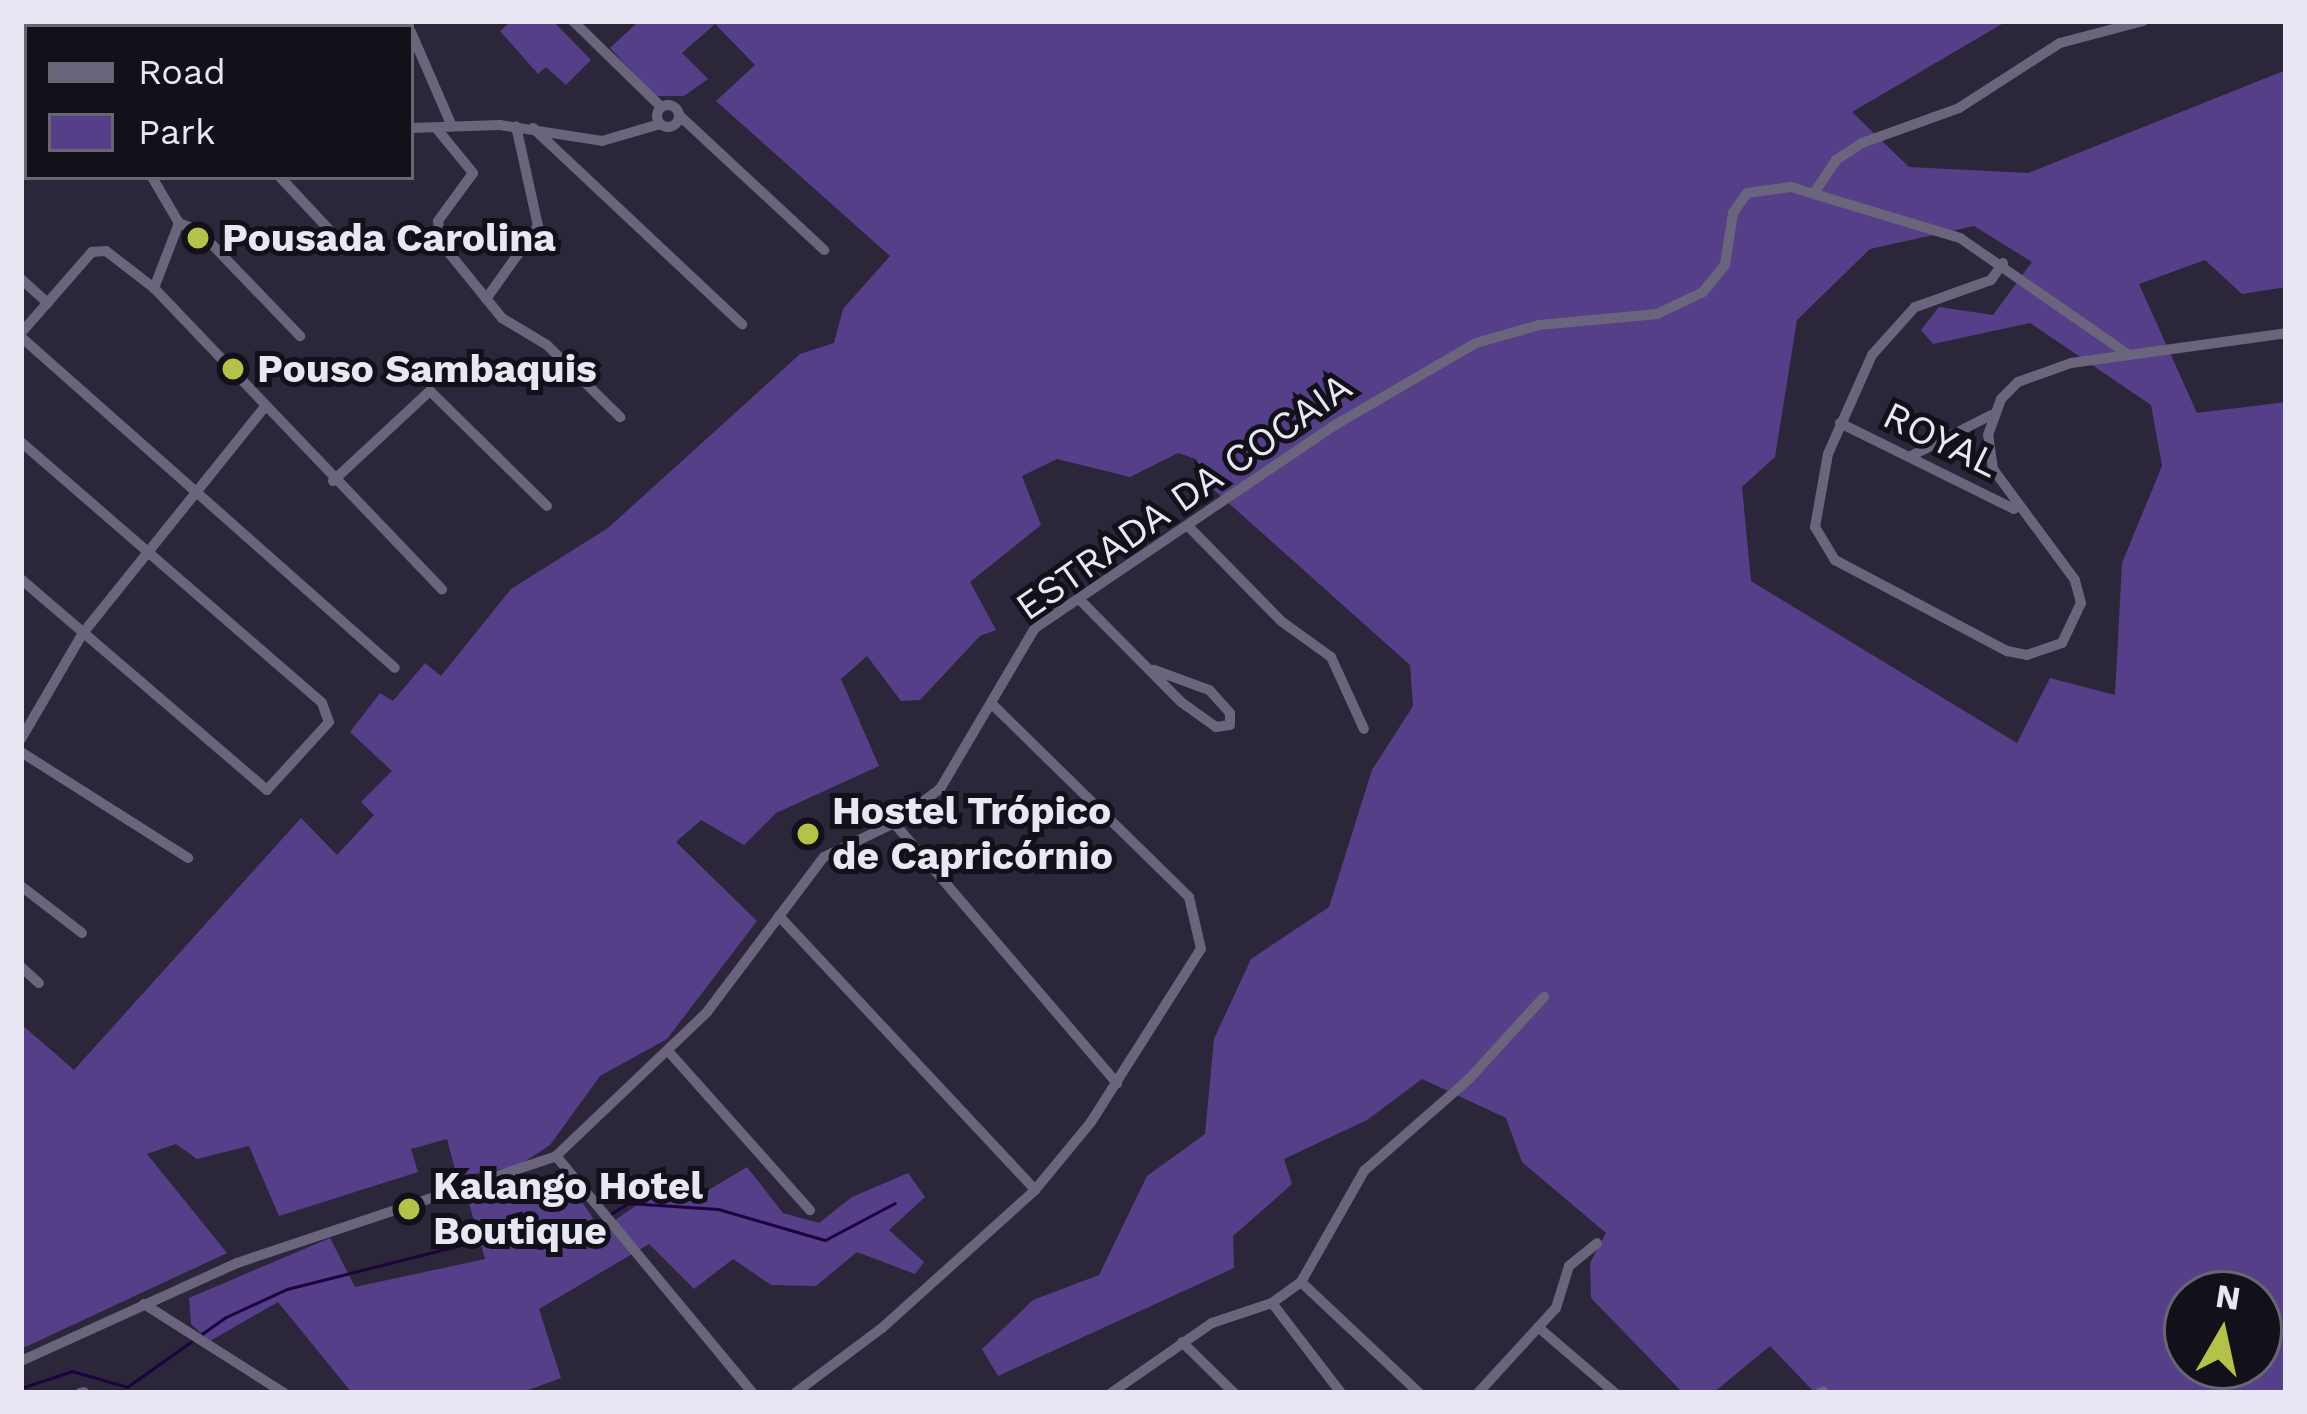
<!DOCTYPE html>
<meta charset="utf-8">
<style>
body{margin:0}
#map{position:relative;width:2307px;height:1414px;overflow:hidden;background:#2b2639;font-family:"Work Sans",sans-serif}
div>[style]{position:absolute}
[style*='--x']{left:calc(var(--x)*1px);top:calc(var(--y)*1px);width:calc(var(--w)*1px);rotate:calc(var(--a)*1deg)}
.green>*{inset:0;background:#563f89}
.stream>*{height:3px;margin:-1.5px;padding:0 1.5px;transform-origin:1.5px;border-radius:1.5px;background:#1c023e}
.street>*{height:10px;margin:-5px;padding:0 5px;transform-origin:5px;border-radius:5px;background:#6a657c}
.street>.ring{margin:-5px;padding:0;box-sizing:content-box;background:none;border:10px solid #6a657c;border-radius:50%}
.dots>*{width:33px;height:33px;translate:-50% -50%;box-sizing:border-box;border:6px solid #121019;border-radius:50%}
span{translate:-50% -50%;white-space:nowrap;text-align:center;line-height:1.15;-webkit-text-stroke:10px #121019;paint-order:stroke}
.poi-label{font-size:39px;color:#eae7f5;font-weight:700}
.left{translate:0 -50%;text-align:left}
.street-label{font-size:39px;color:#eae7f5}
.frame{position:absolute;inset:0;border:24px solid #eae7f5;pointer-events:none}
.legend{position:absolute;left:24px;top:24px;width:390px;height:156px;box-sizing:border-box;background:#121019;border:3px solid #686671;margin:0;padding:15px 21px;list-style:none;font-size:36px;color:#eae7f5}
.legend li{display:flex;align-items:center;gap:24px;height:60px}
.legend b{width:60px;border:3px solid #686671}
.north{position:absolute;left:2163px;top:1270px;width:120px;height:120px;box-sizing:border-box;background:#121019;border:3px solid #686671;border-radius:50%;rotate:9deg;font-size:33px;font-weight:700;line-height:48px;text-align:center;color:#eae7f5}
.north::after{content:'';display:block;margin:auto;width:42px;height:54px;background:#b4c24a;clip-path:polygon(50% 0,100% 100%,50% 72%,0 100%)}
</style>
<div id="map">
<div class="green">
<i style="clip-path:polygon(511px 21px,553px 21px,591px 60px,566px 85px,546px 67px,538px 74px,500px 31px)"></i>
<i style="clip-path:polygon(evenodd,639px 21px,2007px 21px,1852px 112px,1909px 167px,2028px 173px,2286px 70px,2286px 287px,2242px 294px,2205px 260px,2139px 284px,2197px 413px,2286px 402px,2286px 1393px,1815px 1393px,1770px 1346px,1713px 1393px,1683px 1393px,1591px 1298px,1590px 1263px,1606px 1233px,1522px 1162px,1506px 1118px,1422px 1079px,1367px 1120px,1284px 1159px,1292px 1184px,1233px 1236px,1234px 1268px,998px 1376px,982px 1349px,1033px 1300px,1099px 1275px,1147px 1176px,1205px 1134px,1214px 1039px,1251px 959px,1329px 907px,1372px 770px,1413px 706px,1410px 665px,1205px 482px,1196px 459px,1178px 453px,1130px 477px,1057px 459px,1022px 476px,1041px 525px,970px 582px,996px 630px,980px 636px,920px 700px,901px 701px,867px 656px,841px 679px,879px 766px,776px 813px,744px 845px,701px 820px,676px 842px,757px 921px,667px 1039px,600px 1076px,550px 1145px,518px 1166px,457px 1177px,447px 1139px,411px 1149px,418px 1172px,279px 1216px,249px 1146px,197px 1159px,176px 1144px,147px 1154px,227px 1253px,21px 1349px,21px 1024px,74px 1070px,301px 818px,337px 855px,374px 815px,361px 802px,392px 771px,350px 732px,380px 693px,393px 701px,425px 663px,441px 676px,511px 589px,608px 528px,800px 354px,834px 343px,843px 309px,890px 256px,716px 101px,755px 65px,715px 24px,682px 53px,708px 79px,684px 96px,655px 96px,610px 48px,639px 21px,1974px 226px,2032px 262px,1993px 315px,1939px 307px,1921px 330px,1933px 344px,2030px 323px,2151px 405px,2162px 466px,2122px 563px,2115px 695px,2050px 678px,2017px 743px,1751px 581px,1742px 487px,1775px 457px,1797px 320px,1870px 249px,1974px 226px,639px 21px,2187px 1294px,2259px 1294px,2259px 1366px,2187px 1366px,2187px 1294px)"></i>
<i style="clip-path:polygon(747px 1167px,783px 1213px,819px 1223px,852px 1197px,908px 1173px,925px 1197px,889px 1230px,924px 1262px,915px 1274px,857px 1252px,816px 1286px,771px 1285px,733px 1259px,694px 1289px,649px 1244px,539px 1309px,561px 1378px,520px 1393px,352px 1393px,278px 1302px,210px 1341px,191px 1324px,189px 1298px,330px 1238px,355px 1287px,485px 1259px,468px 1200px,565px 1177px,601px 1230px,668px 1183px,707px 1191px)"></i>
</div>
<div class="stream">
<i style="--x:609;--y:1215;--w:22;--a:-32"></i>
<i style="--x:628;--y:1203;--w:90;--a:3.8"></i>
<i style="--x:718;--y:1209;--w:111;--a:16.2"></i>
<i style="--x:825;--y:1240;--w:79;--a:-27.9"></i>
<i style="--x:21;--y:1388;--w:54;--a:-18.4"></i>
<i style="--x:72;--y:1371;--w:57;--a:16.2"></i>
<i style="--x:127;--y:1387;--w:121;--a:-35.3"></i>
<i style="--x:226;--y:1317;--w:67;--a:-24.7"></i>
<i style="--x:287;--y:1289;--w:208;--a:-14.2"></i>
<i style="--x:489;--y:1238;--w:53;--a:10.9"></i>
<i style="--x:541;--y:1248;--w:66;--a:-25"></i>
</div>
<div class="street">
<i style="--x:573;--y:21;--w:123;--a:44.3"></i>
<i style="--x:411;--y:32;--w:100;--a:66.5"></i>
<i style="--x:21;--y:86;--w:7;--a:27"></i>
<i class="ring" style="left:657px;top:105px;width:12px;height:12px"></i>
<i style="--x:680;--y:116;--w:197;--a:42.9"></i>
<i style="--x:411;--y:128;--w:89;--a:-1.9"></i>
<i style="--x:500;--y:125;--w:103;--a:8.9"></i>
<i style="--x:602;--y:141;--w:60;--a:-16.3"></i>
<i style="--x:533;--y:128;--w:287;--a:43.2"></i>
<i style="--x:437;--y:129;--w:57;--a:50.7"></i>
<i style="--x:473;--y:173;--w:59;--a:126.1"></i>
<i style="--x:438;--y:221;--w:22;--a:82"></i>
<i style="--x:441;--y:243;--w:97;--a:50.9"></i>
<i style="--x:502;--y:318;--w:52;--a:31"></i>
<i style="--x:547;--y:345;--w:103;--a:44.6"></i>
<i style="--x:152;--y:177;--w:53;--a:59.6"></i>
<i style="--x:179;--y:223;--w:70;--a:111"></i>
<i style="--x:280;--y:177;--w:101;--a:47"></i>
<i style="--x:1814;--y:193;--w:40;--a:-56"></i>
<i style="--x:1836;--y:160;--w:31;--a:-33"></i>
<i style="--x:1862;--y:143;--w:103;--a:-19.8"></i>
<i style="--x:1959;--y:108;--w:120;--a:-32.8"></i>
<i style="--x:2060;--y:43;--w:86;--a:-14.8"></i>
<i style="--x:179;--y:223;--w:22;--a:22"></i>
<i style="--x:199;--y:231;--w:146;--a:46.1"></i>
<i style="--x:2003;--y:263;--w:21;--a:125"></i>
<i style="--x:1991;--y:280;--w:81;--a:160.4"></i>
<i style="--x:1915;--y:307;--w:64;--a:131.9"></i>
<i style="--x:1872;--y:355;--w:108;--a:114"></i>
<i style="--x:1828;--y:454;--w:74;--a:100.1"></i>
<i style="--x:1815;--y:527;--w:39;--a:59"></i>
<i style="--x:1835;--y:560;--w:195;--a:27.9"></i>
<i style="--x:2007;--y:651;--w:20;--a:11"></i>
<i style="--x:2027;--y:655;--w:37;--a:-19"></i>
<i style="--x:2062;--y:643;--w:44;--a:-64.6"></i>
<i style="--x:2081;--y:603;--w:24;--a:-105"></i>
<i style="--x:2075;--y:580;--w:138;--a:-126.5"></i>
<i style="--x:1993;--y:469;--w:34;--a:-98"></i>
<i style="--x:1988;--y:435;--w:38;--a:-70"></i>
<i style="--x:2001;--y:399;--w:24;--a:-45"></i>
<i style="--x:2018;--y:382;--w:56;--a:-19.7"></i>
<i style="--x:2071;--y:363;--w:217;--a:-7.9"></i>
<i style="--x:21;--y:279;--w:36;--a:42"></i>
<i style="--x:486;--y:299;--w:90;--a:-54.5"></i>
<i style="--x:538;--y:226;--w:102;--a:-102.4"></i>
<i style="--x:21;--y:333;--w:108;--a:-48.8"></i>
<i style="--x:92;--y:252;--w:14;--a:-4"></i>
<i style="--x:106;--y:251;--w:61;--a:37.6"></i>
<i style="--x:154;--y:288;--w:417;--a:46.3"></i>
<i style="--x:21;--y:337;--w:499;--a:41.5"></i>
<i style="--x:1840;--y:423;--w:194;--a:26.3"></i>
<i style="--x:21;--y:442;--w:398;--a:40.9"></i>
<i style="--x:322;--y:703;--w:20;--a:70"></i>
<i style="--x:329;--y:722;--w:92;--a:132.4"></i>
<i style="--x:267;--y:790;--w:324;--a:-139.4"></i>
<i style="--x:1909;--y:457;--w:92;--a:-27.1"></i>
<i style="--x:333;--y:481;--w:132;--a:-42.9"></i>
<i style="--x:430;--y:391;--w:164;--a:44.5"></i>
<i style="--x:1189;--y:527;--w:132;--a:45.6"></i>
<i style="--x:1281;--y:621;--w:62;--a:35.8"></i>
<i style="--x:1331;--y:657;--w:79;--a:65.4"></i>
<i style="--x:1080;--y:600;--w:144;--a:45.3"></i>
<i style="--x:1181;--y:702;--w:43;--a:35.5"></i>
<i style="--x:1216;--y:727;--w:14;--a:-8"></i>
<i style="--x:1230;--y:725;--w:12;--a:-90"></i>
<i style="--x:1230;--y:713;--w:31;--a:-132"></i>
<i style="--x:1209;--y:690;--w:59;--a:-160"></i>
<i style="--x:21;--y:739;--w:123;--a:-59.7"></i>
<i style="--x:83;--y:633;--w:289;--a:-51.2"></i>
<i style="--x:21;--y:752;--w:198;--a:32.4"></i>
<i style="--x:894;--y:823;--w:343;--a:49.4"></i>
<i style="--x:21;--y:886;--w:77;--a:37.6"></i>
<i style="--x:779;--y:916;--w:375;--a:46.9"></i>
<i style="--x:21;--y:967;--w:24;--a:42"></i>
<i style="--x:669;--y:1052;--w:212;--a:48.3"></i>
<i style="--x:556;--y:1156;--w:308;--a:50.3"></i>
<i style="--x:1301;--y:1282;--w:162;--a:43.2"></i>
<i style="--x:1272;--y:1303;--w:113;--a:52.5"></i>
<i style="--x:144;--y:1304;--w:166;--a:32.4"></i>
<i style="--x:1538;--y:1327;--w:101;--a:40.6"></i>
<i style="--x:1182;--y:1342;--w:73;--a:44.4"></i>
<i style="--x:21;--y:1361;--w:237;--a:-24.4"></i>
<i style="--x:237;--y:1263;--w:336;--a:-18.5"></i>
<i style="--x:556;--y:1156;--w:209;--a:-43.6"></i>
<i style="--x:707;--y:1012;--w:194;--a:-53"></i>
<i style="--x:824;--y:857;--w:78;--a:-25.9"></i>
<i style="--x:894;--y:823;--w:57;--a:-36.5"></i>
<i style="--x:940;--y:789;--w:187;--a:-59.5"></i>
<i style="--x:1035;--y:628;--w:362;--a:-34.1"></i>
<i style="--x:1335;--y:425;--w:163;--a:-30.2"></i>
<i style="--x:1476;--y:343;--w:66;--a:-15.9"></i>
<i style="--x:1539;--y:325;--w:119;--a:-5.3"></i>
<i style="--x:1657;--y:314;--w:51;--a:-25.6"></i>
<i style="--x:1703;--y:292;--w:35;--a:-51"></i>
<i style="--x:1725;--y:265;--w:53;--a:-81.3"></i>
<i style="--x:1733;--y:213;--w:24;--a:-55"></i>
<i style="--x:1747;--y:193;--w:44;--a:-7.8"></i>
<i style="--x:1791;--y:187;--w:177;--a:16.8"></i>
<i style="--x:1960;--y:238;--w:202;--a:34.7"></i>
<i style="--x:80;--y:1393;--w:4;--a:-14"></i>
<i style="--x:795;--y:1393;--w:109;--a:-36.8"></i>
<i style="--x:882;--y:1328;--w:206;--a:-42"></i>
<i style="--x:1035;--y:1190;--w:88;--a:-50.5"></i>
<i style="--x:1091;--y:1122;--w:205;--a:-57.6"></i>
<i style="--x:1201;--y:949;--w:53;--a:-103"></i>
<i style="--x:1189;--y:897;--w:277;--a:-135.6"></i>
<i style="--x:1111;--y:1393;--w:123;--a:-34.7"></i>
<i style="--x:1212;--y:1323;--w:63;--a:-18.4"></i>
<i style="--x:1272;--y:1303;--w:36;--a:-36"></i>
<i style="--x:1301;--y:1282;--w:128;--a:-60.4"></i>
<i style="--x:1364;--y:1171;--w:140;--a:-41.2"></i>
<i style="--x:1469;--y:1079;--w:111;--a:-47.6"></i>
<i style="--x:1478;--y:1393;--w:115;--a:-47.5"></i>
<i style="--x:1556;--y:1308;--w:44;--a:-72.8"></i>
<i style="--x:1569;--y:1266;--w:36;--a:-39"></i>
<i style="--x:1820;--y:1393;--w:4;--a:-27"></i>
</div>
<div class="dots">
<i style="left:198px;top:238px;background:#b4c24a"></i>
<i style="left:233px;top:369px;background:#b4c24a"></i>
<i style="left:808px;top:834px;background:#b4c24a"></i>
<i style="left:409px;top:1209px;background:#b4c24a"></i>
</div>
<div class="poi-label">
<span class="left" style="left:222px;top:238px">Pousada Carolina</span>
<span class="left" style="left:257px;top:369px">Pouso Sambaquis</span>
<span class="left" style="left:832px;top:834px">Hostel Trópico<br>de Capricórnio</span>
<span class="left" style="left:433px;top:1209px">Kalango Hotel<br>Boutique</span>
</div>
<div class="street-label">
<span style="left:1941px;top:440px;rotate:26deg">ROYAL</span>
<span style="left:1184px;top:497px;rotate:-35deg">ESTRADA DA COCAIA</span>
</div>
<div class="frame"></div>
<ul class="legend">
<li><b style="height:15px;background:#6a657c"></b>Road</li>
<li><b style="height:33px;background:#563f89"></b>Park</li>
</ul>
<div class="north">N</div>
</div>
